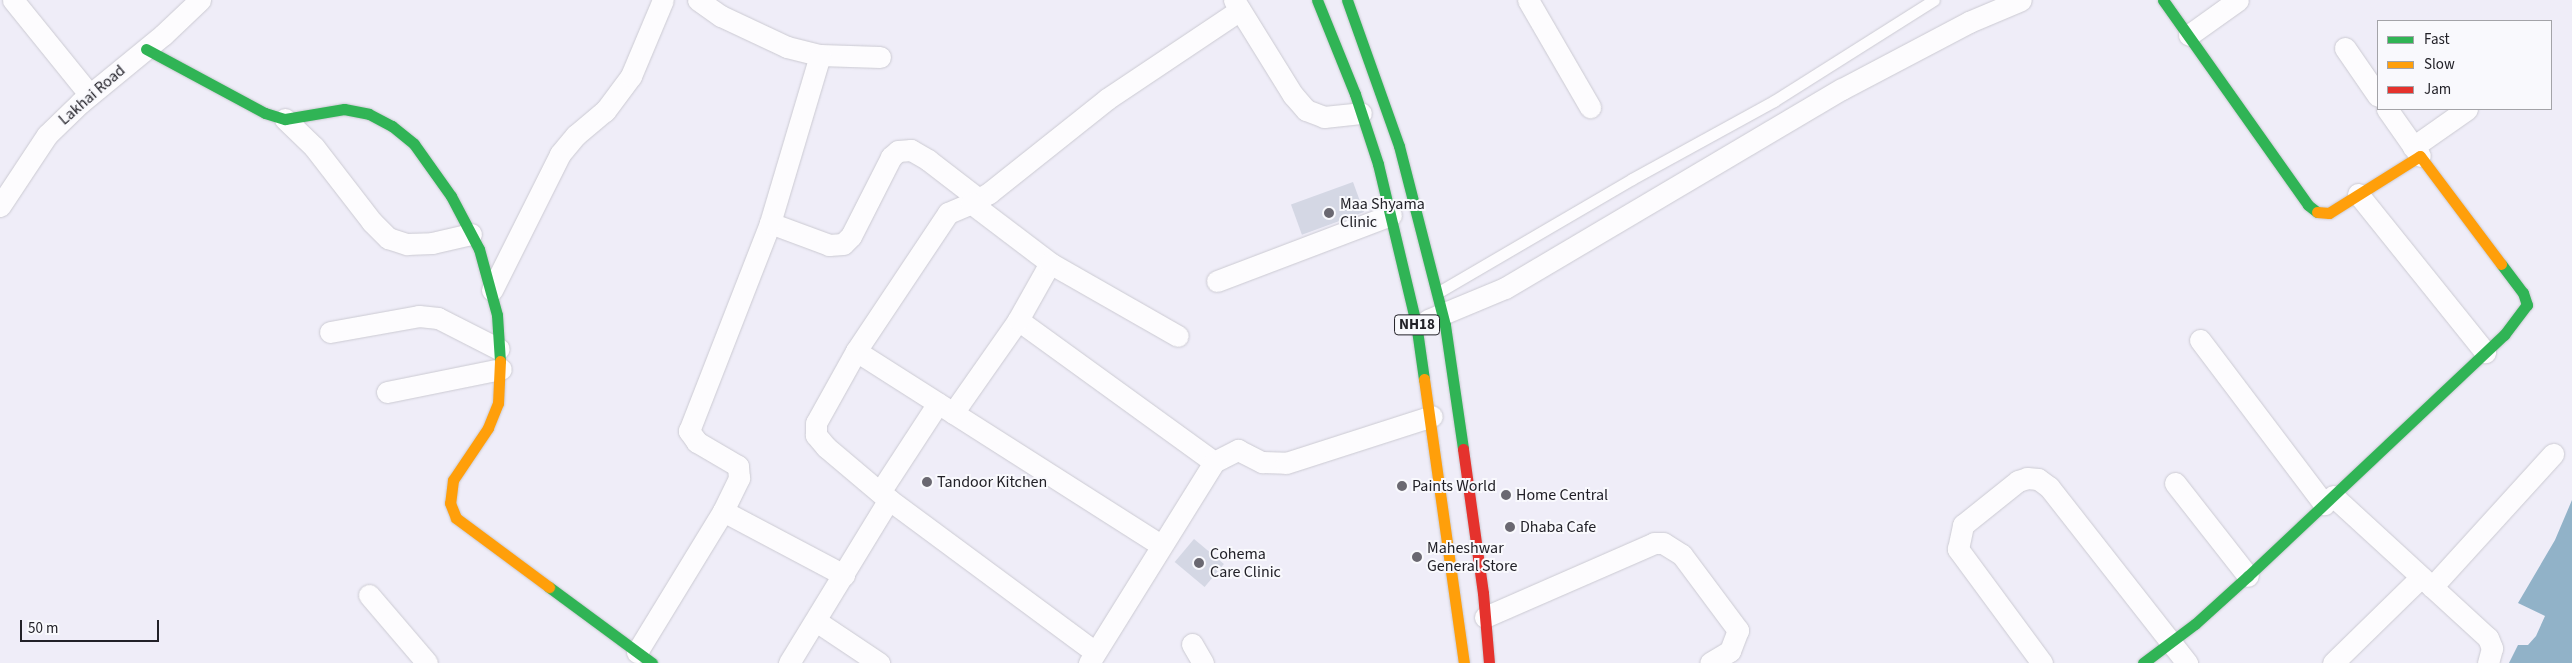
<!DOCTYPE html>
<style>
body{margin:0}
#map{position:relative;width:2572px;height:663px;overflow:hidden;background:#efedf8;font-family:"Source Sans 3",sans-serif}
div>[style]{position:absolute}
[style*='--x']{left:calc(var(--x)*1px);top:calc(var(--y)*1px);width:calc(var(--w)*1px);rotate:calc(var(--a)*1deg)}
.water>*{inset:0;background:#91b2c8}
.building>*{inset:0;background:#d4d7e4;transform-origin:0 0}
.roads{filter:drop-shadow(0 0 1px #cbcad2) drop-shadow(0 0 1px #cbcad2)}
.lane>*{height:11px;margin:-5.5px;padding:0 5.5px;transform-origin:5.5px;border-radius:5.5px;background:#fdfcfe}
.street>*{height:21px;margin:-10.5px;padding:0 10.5px;transform-origin:10.5px;border-radius:10.5px;background:#fdfcfe}
.fast>*{height:11px;margin:-5.5px;padding:0 5.5px;transform-origin:5.5px;border-radius:5.5px;background:#30b455}
.slow>*{height:11px;margin:-5.5px;padding:0 5.5px;transform-origin:5.5px;border-radius:5.5px;background:#ff9f0a}
.jam>*{height:11px;margin:-5.5px;padding:0 5.5px;transform-origin:5.5px;border-radius:5.5px;background:#e5322d}
.dots>*{width:14px;height:14px;translate:-50% -50%;box-sizing:border-box;border:2px solid #f9f9fd;border-radius:50%}
span{translate:-50% -50%;white-space:nowrap;text-align:center;line-height:1.15;-webkit-text-stroke:4px #f9f9fd;paint-order:stroke}
.shield-label span{padding:1px 4px;background:#f9f9fd;border:1px solid;border-radius:4px;-webkit-text-stroke-width:0}
.shield-label{font-size:15px;color:#222128;font-weight:700}
.street-label{font-size:16px;color:#222128}
.poi-label{font-size:16px;color:#222128}
.left{translate:0 -50%;text-align:left}
.legend{position:absolute;left:2377px;top:20px;width:175px;height:90px;box-sizing:border-box;background:#f9f9fd;border:1px solid #a3a3a8;margin:0;padding:6px 9px;list-style:none;font-size:15px;color:#222128}
.legend li{display:flex;align-items:center;gap:10px;height:25px}
.legend b{width:25px;border:1px solid #a3a3a8}
.scale{position:absolute;left:20px;top:620px;width:139px;height:22px;box-sizing:border-box;border:2px solid #222128;border-top:0;padding-left:6px;font-size:15px;line-height:18px;white-space:nowrap;color:#222128;-webkit-text-stroke:4px #f9f9fd;paint-order:stroke}
</style>
<div id="map">
<div class="water">
<i style="clip-path:polygon(2572px 500px,2572px 663px,2509px 663px,2518px 645px,2528px 645px,2536px 636px,2545px 616px,2518px 603px,2555px 540px)"></i>
</div>
<div class="building">
<i style="left:1353px;top:182px;width:32px;height:66px;rotate:70deg"></i>
<i style="left:1194px;top:539px;width:39px;height:30px;rotate:40deg"></i>
</div>
<div class="roads">
<div class="lane">
<i style="--x:1437;--y:293;--w:226;--a:-30.3"></i>
<i style="--x:1632;--y:179;--w:162;--a:-28.8"></i>
<i style="--x:1774;--y:101;--w:189;--a:-32.3"></i>
</div>
<div class="street">
<i style="--x:13;--y:0;--w:122;--a:51"></i>
<i style="--x:698;--y:0;--w:28;--a:35"></i>
<i style="--x:721;--y:16;--w:73;--a:25.2"></i>
<i style="--x:787;--y:47;--w:34;--a:14"></i>
<i style="--x:820;--y:55;--w:60;--a:1.9"></i>
<i style="--x:1234;--y:0;--w:112;--a:58.2"></i>
<i style="--x:1293;--y:95;--w:20;--a:49"></i>
<i style="--x:1306;--y:110;--w:19;--a:21"></i>
<i style="--x:1324;--y:117;--w:37;--a:-6"></i>
<i style="--x:1528;--y:0;--w:124;--a:59.9"></i>
<i style="--x:2189;--y:35;--w:60;--a:-35.5"></i>
<i style="--x:2345;--y:48;--w:58;--a:55.5"></i>
<i style="--x:2387;--y:109;--w:57;--a:54.9"></i>
<i style="--x:285;--y:119;--w:40;--a:44"></i>
<i style="--x:314;--y:147;--w:95;--a:52.3"></i>
<i style="--x:372;--y:222;--w:23;--a:45"></i>
<i style="--x:388;--y:238;--w:20;--a:18"></i>
<i style="--x:407;--y:244;--w:25;--a:-2"></i>
<i style="--x:432;--y:243;--w:40;--a:-13"></i>
<i style="--x:2413;--y:147;--w:66;--a:-35.1"></i>
<i style="--x:2358;--y:194;--w:203;--a:51.2"></i>
<i style="--x:971;--y:203;--w:21;--a:-29"></i>
<i style="--x:989;--y:193;--w:151;--a:-38.5"></i>
<i style="--x:1107;--y:99;--w:160;--a:-33.8"></i>
<i style="--x:0;--y:206;--w:85;--a:-56.5"></i>
<i style="--x:47;--y:135;--w:46;--a:-44.1"></i>
<i style="--x:80;--y:103;--w:107;--a:-39.3"></i>
<i style="--x:163;--y:35;--w:51;--a:-43.4"></i>
<i style="--x:770;--y:223;--w:63;--a:20.4"></i>
<i style="--x:829;--y:245;--w:14;--a:-4"></i>
<i style="--x:843;--y:244;--w:11;--a:-45"></i>
<i style="--x:851;--y:236;--w:89;--a:-63.1"></i>
<i style="--x:891;--y:157;--w:9;--a:-41"></i>
<i style="--x:898;--y:151;--w:13;--a:-4"></i>
<i style="--x:911;--y:150;--w:20;--a:30"></i>
<i style="--x:928;--y:160;--w:66;--a:37.6"></i>
<i style="--x:1217;--y:281;--w:186;--a:-20.8"></i>
<i style="--x:492;--y:290;--w:152;--a:-63.4"></i>
<i style="--x:560;--y:154;--w:25;--a:-50"></i>
<i style="--x:576;--y:135;--w:38;--a:-40"></i>
<i style="--x:605;--y:111;--w:44;--a:-53.4"></i>
<i style="--x:631;--y:76;--w:82;--a:-67.2"></i>
<i style="--x:1018;--y:320;--w:242;--a:35.9"></i>
<i style="--x:1428;--y:320;--w:83;--a:-22.6"></i>
<i style="--x:1505;--y:288;--w:391;--a:-30.6"></i>
<i style="--x:1842;--y:89;--w:144;--a:-27.8"></i>
<i style="--x:1969;--y:22;--w:56;--a:-22.9"></i>
<i style="--x:330;--y:332;--w:90;--a:-10.2"></i>
<i style="--x:419;--y:316;--w:19;--a:6"></i>
<i style="--x:438;--y:318;--w:68;--a:26.9"></i>
<i style="--x:2200;--y:340;--w:206;--a:52.9"></i>
<i style="--x:856;--y:351;--w:361;--a:32.5"></i>
<i style="--x:387;--y:392;--w:116;--a:-11.4"></i>
<i style="--x:953;--y:413;--w:113;--a:-55"></i>
<i style="--x:1018;--y:320;--w:65;--a:-60.7"></i>
<i style="--x:2175;--y:483;--w:118;--a:51.9"></i>
<i style="--x:880;--y:492;--w:106;--a:-56.9"></i>
<i style="--x:2333;--y:496;--w:210;--a:42.5"></i>
<i style="--x:2488;--y:638;--w:11;--a:68"></i>
<i style="--x:2492;--y:648;--w:16;--a:105"></i>
<i style="--x:723;--y:511;--w:137;--a:27.9"></i>
<i style="--x:2432;--y:587;--w:180;--a:-47.7"></i>
<i style="--x:369;--y:595;--w:89;--a:49.5"></i>
<i style="--x:1485;--y:617;--w:184;--a:-23.6"></i>
<i style="--x:1654;--y:543;--w:9;--a:0"></i>
<i style="--x:1663;--y:543;--w:22;--a:32"></i>
<i style="--x:1682;--y:555;--w:94;--a:53.3"></i>
<i style="--x:1738;--y:630;--w:22;--a:111"></i>
<i style="--x:1730;--y:651;--w:23;--a:149"></i>
<i style="--x:816;--y:621;--w:76;--a:33.7"></i>
<i style="--x:1192;--y:644;--w:22;--a:60"></i>
<i style="--x:637;--y:652;--w:165;--a:-58.6"></i>
<i style="--x:723;--y:511;--w:37;--a:-64"></i>
<i style="--x:739;--y:478;--w:12;--a:-95"></i>
<i style="--x:738;--y:466;--w:48;--a:-149.7"></i>
<i style="--x:697;--y:442;--w:14;--a:-126"></i>
<i style="--x:689;--y:431;--w:223;--a:-68.7"></i>
<i style="--x:770;--y:223;--w:175;--a:-73.4"></i>
<i style="--x:1095;--y:652;--w:262;--a:-143.5"></i>
<i style="--x:884;--y:496;--w:76;--a:-139.8"></i>
<i style="--x:826;--y:447;--w:16;--a:-130"></i>
<i style="--x:816;--y:435;--w:12;--a:-90"></i>
<i style="--x:816;--y:423;--w:82;--a:-60.9"></i>
<i style="--x:856;--y:351;--w:166;--a:-56.3"></i>
<i style="--x:948;--y:213;--w:25;--a:-23"></i>
<i style="--x:971;--y:203;--w:99;--a:37.2"></i>
<i style="--x:1050;--y:263;--w:147;--a:29.7"></i>
<i style="--x:789;--y:663;--w:192;--a:-58.6"></i>
<i style="--x:1089;--y:663;--w:237;--a:-58.1"></i>
<i style="--x:1214;--y:462;--w:27;--a:-27"></i>
<i style="--x:1238;--y:450;--w:27;--a:27"></i>
<i style="--x:1262;--y:462;--w:24;--a:2"></i>
<i style="--x:1286;--y:463;--w:153;--a:-17.8"></i>
<i style="--x:2042;--y:663;--w:142;--a:-126.4"></i>
<i style="--x:1958;--y:549;--w:25;--a:-78"></i>
<i style="--x:1963;--y:525;--w:70;--a:-38.7"></i>
<i style="--x:2018;--y:481;--w:9;--a:-18"></i>
<i style="--x:2027;--y:478;--w:11;--a:5"></i>
<i style="--x:2038;--y:479;--w:14;--a:36"></i>
<i style="--x:2049;--y:487;--w:224;--a:51.9"></i>
<i style="--x:2333;--y:663;--w:123;--a:-44.3"></i>
</div>
<div class="fast">
<i style="--x:1317;--y:0;--w:101;--a:68"></i>
<i style="--x:1355;--y:94;--w:74;--a:71.8"></i>
<i style="--x:1378;--y:164;--w:163;--a:76.6"></i>
<i style="--x:1416;--y:323;--w:57;--a:81.9"></i>
<i style="--x:1347;--y:0;--w:155;--a:70.4"></i>
<i style="--x:1399;--y:146;--w:185;--a:75.6"></i>
<i style="--x:1445;--y:325;--w:125;--a:81.7"></i>
<i style="--x:2163;--y:0;--w:251;--a:54.7"></i>
<i style="--x:2308;--y:205;--w:11;--a:38"></i>
<i style="--x:146;--y:49;--w:135;--a:28.3"></i>
<i style="--x:265;--y:113;--w:21;--a:17"></i>
<i style="--x:285;--y:119;--w:60;--a:-9.6"></i>
<i style="--x:344;--y:109;--w:25;--a:11"></i>
<i style="--x:369;--y:114;--w:26;--a:28"></i>
<i style="--x:392;--y:126;--w:28;--a:39"></i>
<i style="--x:414;--y:144;--w:64;--a:54.6"></i>
<i style="--x:451;--y:196;--w:60;--a:62.2"></i>
<i style="--x:479;--y:249;--w:68;--a:74.7"></i>
<i style="--x:497;--y:315;--w:46;--a:86.3"></i>
<i style="--x:549;--y:587;--w:128;--a:36.4"></i>
<i style="--x:2143;--y:663;--w:65;--a:-36.9"></i>
<i style="--x:2195;--y:624;--w:72;--a:-42.2"></i>
<i style="--x:2248;--y:576;--w:352;--a:-43.3"></i>
<i style="--x:2504;--y:335;--w:38;--a:-53"></i>
<i style="--x:2527;--y:305;--w:13;--a:-108"></i>
<i style="--x:2523;--y:293;--w:36;--a:-127"></i>
</div>
<div class="slow">
<i style="--x:2317;--y:212;--w:12;--a:5"></i>
<i style="--x:2329;--y:213;--w:107;--a:-32.1"></i>
<i style="--x:2420;--y:156;--w:135;--a:53.1"></i>
<i style="--x:500;--y:361;--w:42;--a:92.7"></i>
<i style="--x:498;--y:403;--w:27;--a:112"></i>
<i style="--x:488;--y:428;--w:63;--a:123.9"></i>
<i style="--x:453;--y:480;--w:23;--a:97"></i>
<i style="--x:450;--y:503;--w:16;--a:68"></i>
<i style="--x:456;--y:518;--w:116;--a:36.6"></i>
<i style="--x:1424;--y:379;--w:287;--a:82"></i>
</div>
<div class="jam">
<i style="--x:1463;--y:449;--w:145;--a:82.1"></i>
<i style="--x:1483;--y:593;--w:70;--a:85.1"></i>
</div>
</div>
<div class="dots">
<i style="left:1329px;top:213px;background:#6a6871"></i>
<i style="left:927px;top:482px;background:#6a6871"></i>
<i style="left:1402px;top:486px;background:#6a6871"></i>
<i style="left:1506px;top:495px;background:#6a6871"></i>
<i style="left:1510px;top:527px;background:#6a6871"></i>
<i style="left:1417px;top:557px;background:#6a6871"></i>
<i style="left:1199px;top:563px;background:#6a6871"></i>
</div>
<div class="shield-label">
<span style="left:1417px;top:325px">NH18</span>
</div>
<div class="street-label">
<span style="left:92px;top:95px;rotate:-41deg">Lakhai Road</span>
</div>
<div class="poi-label">
<span class="left" style="left:1340px;top:213px">Maa Shyama<br>Clinic</span>
<span class="left" style="left:937px;top:482px">Tandoor Kitchen</span>
<span class="left" style="left:1412px;top:486px">Paints World</span>
<span class="left" style="left:1516px;top:495px">Home Central</span>
<span class="left" style="left:1520px;top:527px">Dhaba Cafe</span>
<span class="left" style="left:1427px;top:557px">Maheshwar<br>General Store</span>
<span class="left" style="left:1210px;top:563px">Cohema<br>Care Clinic</span>
</div>
<ul class="legend">
<li><b style="height:6px;background:#30b455"></b>Fast</li>
<li><b style="height:6px;background:#ff9f0a"></b>Slow</li>
<li><b style="height:6px;background:#e5322d"></b>Jam</li>
</ul>
<div class="scale">50 m</div>
</div>
